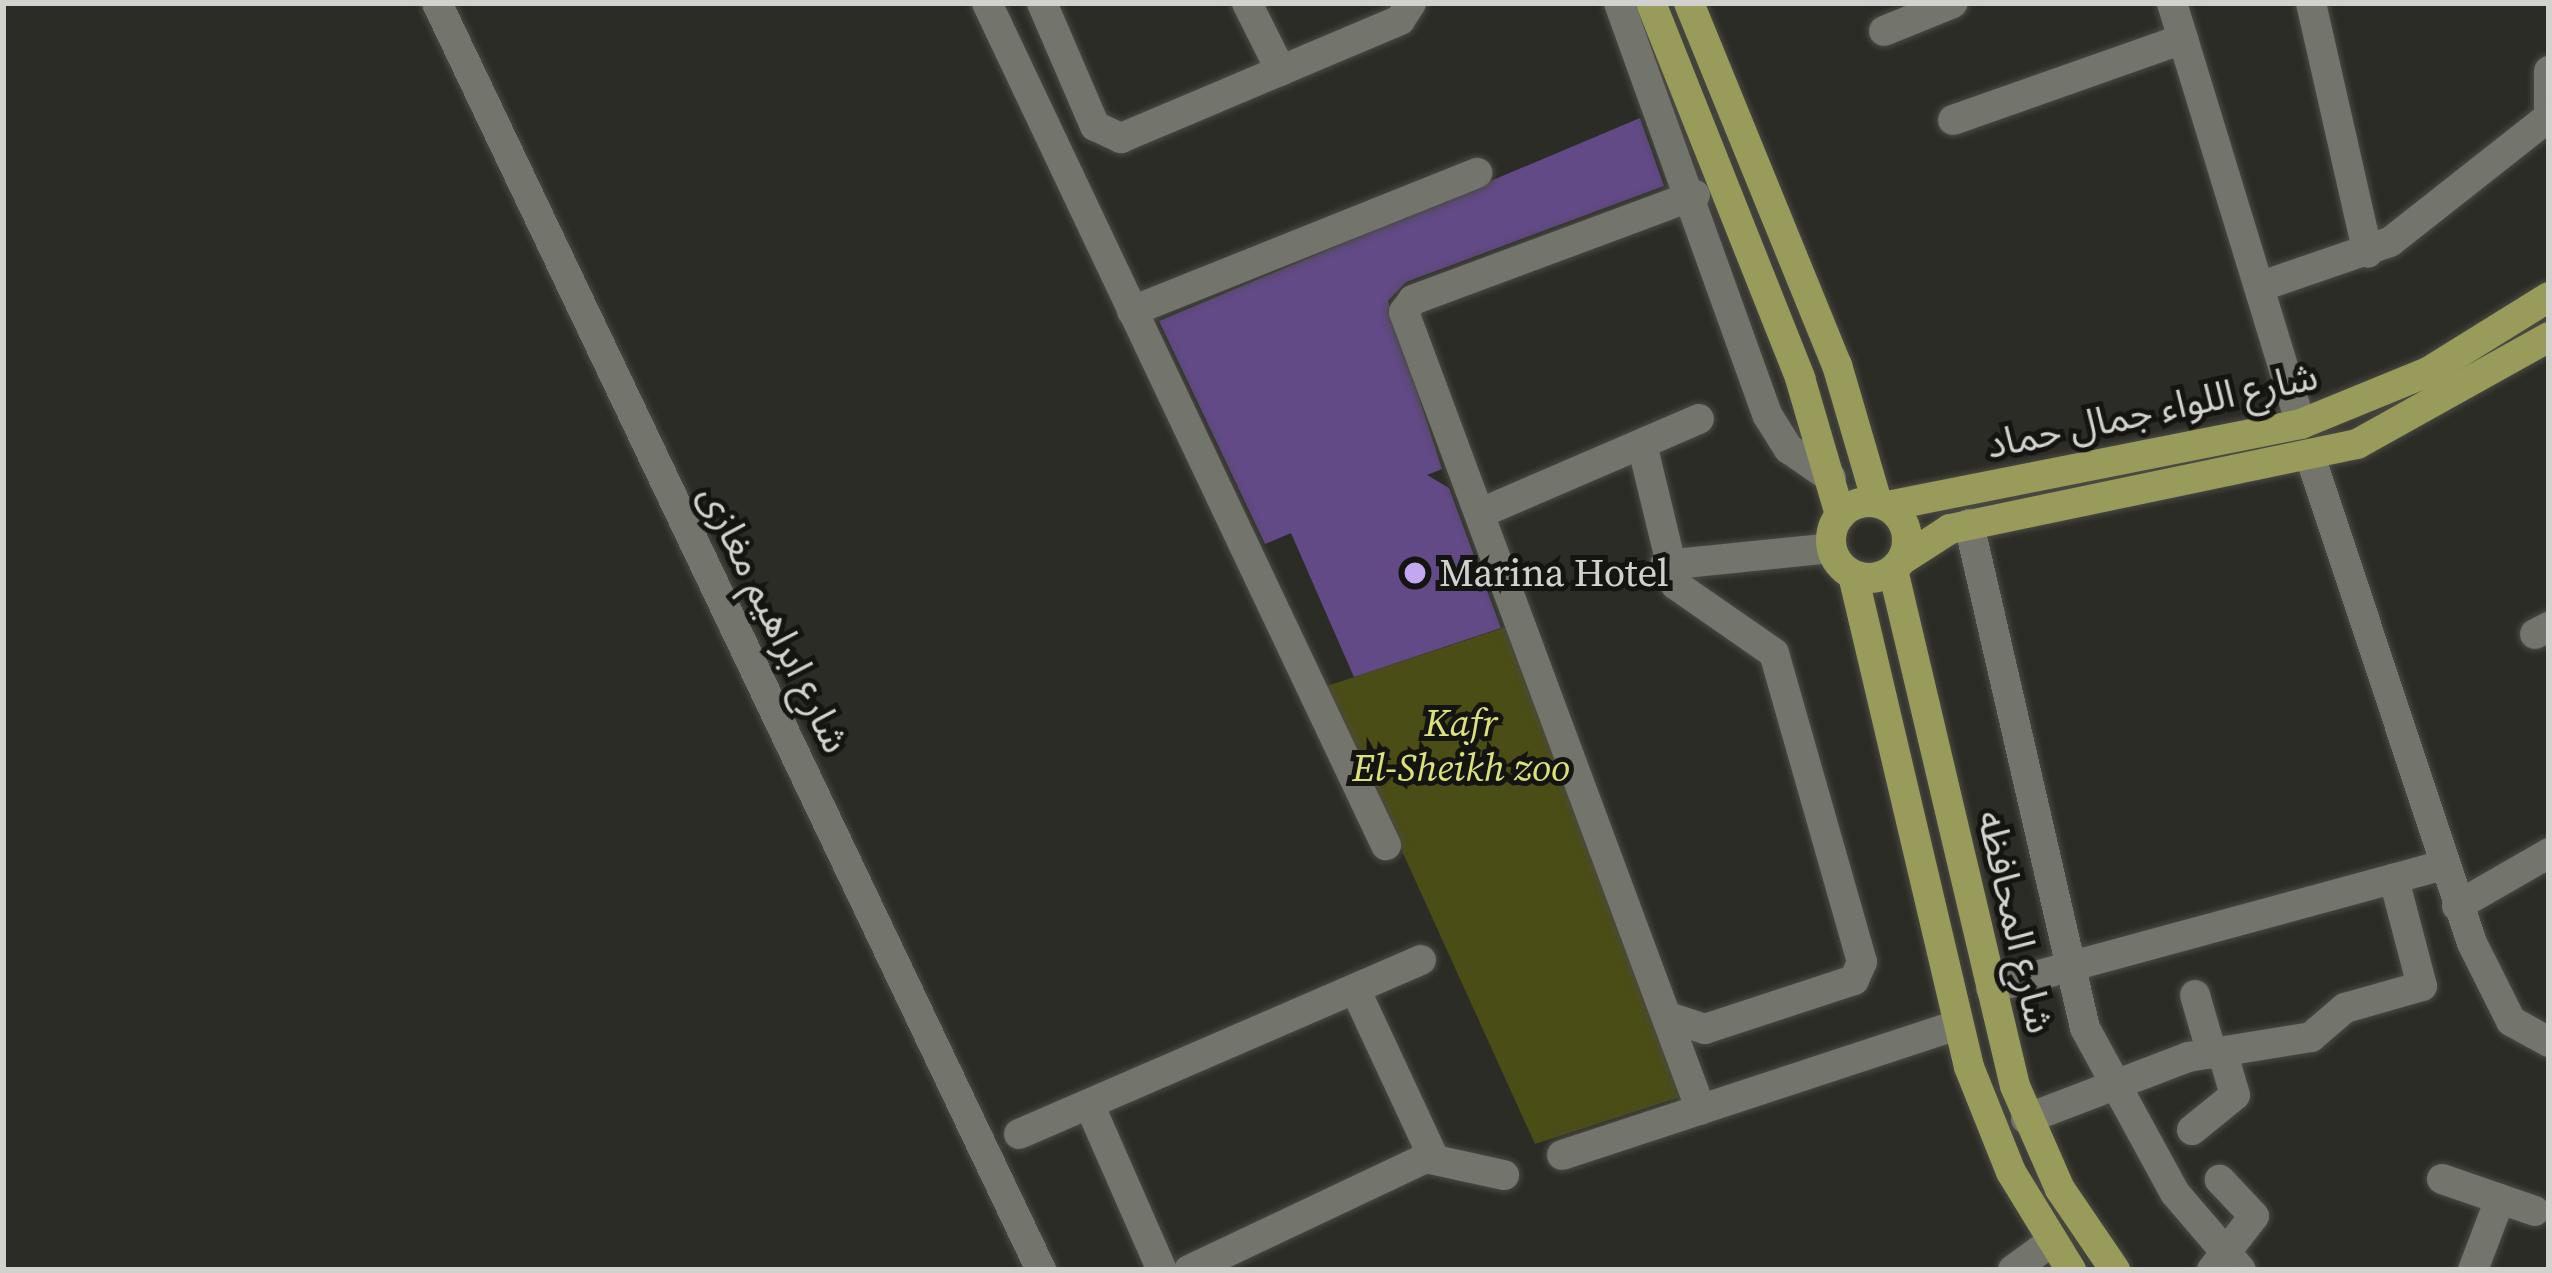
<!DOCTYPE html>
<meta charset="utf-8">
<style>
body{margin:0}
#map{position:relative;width:2552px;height:1273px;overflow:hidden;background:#2c2c26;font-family:"Source Serif 4","Noto Sans Arabic",serif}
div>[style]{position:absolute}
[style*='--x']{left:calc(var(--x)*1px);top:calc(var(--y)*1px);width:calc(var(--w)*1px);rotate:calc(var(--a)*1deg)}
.green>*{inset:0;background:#4b4d16}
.building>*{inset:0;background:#624a86}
.roads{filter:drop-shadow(0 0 3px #494a43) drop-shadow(0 0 3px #494a43)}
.minor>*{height:30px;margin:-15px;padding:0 15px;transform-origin:15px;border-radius:15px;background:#73746c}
.major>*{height:30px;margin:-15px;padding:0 15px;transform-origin:15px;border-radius:15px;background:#989b5a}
.major>.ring{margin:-15px;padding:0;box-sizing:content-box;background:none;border:30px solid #989b5a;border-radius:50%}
.dots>*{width:33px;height:33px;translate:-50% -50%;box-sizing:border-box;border:6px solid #141411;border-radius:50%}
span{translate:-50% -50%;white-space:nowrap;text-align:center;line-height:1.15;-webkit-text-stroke:10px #141411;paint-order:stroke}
.street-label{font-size:39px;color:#d1d1cd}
.poi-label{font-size:39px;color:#d1d1cd}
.left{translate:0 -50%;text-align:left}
.park-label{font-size:39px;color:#dce179;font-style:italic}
.frame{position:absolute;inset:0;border:6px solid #d1d1cd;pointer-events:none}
</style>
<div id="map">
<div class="green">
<i style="clip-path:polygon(1518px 623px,1689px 1094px,1535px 1144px,1327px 686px)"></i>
</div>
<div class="building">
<i style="clip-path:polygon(1640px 118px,1664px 186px,1406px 282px,1388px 301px,1442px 469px,1427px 475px,1449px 488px,1501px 628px,1354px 677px,1291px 533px,1265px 544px,1159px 321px)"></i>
</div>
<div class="roads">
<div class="minor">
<i style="--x:437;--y:3;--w:1404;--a:64.51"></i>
<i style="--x:987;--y:3;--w:932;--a:64.65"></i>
<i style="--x:1042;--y:3;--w:134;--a:66.7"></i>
<i style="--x:1095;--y:126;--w:29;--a:25"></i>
<i style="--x:1121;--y:138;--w:303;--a:-22.9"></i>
<i style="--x:1400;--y:20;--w:20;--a:-57"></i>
<i style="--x:1247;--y:3;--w:76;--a:63.4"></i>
<i style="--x:1619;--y:3;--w:439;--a:70.2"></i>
<i style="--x:1768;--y:416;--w:39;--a:58"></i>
<i style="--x:1789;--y:449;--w:51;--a:34.6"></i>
<i style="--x:2172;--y:3;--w:440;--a:73"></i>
<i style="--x:2311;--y:3;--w:256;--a:77.2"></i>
<i style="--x:1884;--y:31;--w:74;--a:-22.1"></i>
<i style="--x:2549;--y:71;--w:47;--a:90"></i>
<i style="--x:1953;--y:120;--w:244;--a:-19.4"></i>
<i style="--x:1695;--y:195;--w:301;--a:159.6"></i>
<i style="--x:1413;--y:300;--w:15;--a:127"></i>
<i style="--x:1404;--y:312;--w:851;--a:69.59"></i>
<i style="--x:2259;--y:287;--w:139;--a:-19"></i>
<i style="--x:2390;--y:242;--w:202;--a:-38.2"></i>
<i style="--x:1132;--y:311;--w:372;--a:-21.8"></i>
<i style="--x:1642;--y:444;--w:145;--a:76.4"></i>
<i style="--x:1676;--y:585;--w:119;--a:34.8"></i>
<i style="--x:1774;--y:653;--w:321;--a:74.1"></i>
<i style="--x:1862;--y:962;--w:20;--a:114"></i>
<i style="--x:1854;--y:980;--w:157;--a:161.8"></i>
<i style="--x:1705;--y:1029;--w:40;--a:-162"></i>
<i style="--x:2311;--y:459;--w:510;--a:71.6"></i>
<i style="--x:2472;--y:943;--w:87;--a:63.4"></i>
<i style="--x:2511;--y:1021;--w:43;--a:28.9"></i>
<i style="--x:1483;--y:512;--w:235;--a:-23.3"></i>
<i style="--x:1969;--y:524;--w:517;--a:77.04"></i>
<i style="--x:2085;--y:1028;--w:188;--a:61.4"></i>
<i style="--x:2175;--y:1193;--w:101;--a:49.4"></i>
<i style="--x:1665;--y:565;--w:167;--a:-5.8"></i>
<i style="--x:2535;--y:634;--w:16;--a:-27"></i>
<i style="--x:2457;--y:906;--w:106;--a:-29.9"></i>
<i style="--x:1991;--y:988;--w:468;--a:-15.2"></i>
<i style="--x:1355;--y:989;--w:184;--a:65"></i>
<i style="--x:2195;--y:995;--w:61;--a:73.9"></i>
<i style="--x:1089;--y:1104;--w:181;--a:66.3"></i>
<i style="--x:2026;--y:1119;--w:173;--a:-20.9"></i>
<i style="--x:2188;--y:1057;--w:125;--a:-9.2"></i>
<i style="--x:2311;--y:1037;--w:45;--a:-40.5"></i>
<i style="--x:2345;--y:1008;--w:80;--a:-15.9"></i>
<i style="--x:2422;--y:986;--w:111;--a:-104.7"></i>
<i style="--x:2192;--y:1130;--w:55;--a:-39.1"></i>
<i style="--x:2235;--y:1095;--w:43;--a:-106.3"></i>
<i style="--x:1019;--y:1134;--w:438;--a:-23.4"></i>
<i style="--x:1562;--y:1155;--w:417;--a:-18.2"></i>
<i style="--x:2442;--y:1179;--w:98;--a:19"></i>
<i style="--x:1189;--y:1270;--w:262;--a:-25.3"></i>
<i style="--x:1426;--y:1158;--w:80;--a:12.3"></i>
<i style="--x:2013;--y:1270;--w:47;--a:-36.4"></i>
<i style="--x:2212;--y:1270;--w:68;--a:-52.1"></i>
<i style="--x:2254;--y:1216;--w:50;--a:-133.4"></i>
<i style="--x:2473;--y:1270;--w:76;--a:-69.2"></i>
</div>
<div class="major">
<i style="--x:1651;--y:3;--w:404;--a:68.3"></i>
<i style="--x:1800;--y:378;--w:143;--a:73.7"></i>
<i style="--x:1689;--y:3;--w:391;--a:67.8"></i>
<i style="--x:1837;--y:365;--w:143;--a:73.7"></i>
<i class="ring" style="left:1831px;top:502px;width:46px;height:46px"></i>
<i style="--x:1887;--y:506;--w:422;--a:-11.2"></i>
<i style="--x:2301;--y:424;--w:137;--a:-22.3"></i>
<i style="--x:2428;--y:372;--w:142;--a:-31.8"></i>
<i style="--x:1902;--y:560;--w:57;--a:-32.9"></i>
<i style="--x:1950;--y:529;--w:416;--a:-11.8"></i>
<i style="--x:2357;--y:444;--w:220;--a:-29.1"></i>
<i style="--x:1893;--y:570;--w:530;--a:76.7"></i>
<i style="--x:2015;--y:1086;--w:112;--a:66.4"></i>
<i style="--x:2060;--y:1189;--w:98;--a:55.8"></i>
<i style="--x:1853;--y:575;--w:505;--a:76.73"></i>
<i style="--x:1969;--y:1067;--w:113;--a:68.2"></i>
<i style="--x:2011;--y:1172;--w:115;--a:58.5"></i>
</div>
</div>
<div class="dots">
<i style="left:1415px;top:573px;background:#c3a7f2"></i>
</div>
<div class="street-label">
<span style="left:2152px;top:411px;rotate:-12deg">شارع اللواء جمال حماد</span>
<span style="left:774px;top:619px;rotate:64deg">شارع ابراهيم مغازى</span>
<span style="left:2015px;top:922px;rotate:77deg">شارع المحافظه</span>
</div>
<div class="poi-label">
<span class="left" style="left:1439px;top:573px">Marina Hotel</span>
</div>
<div class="park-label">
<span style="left:1461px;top:746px">Kafr<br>El-Sheikh zoo</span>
</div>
<div class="frame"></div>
</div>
